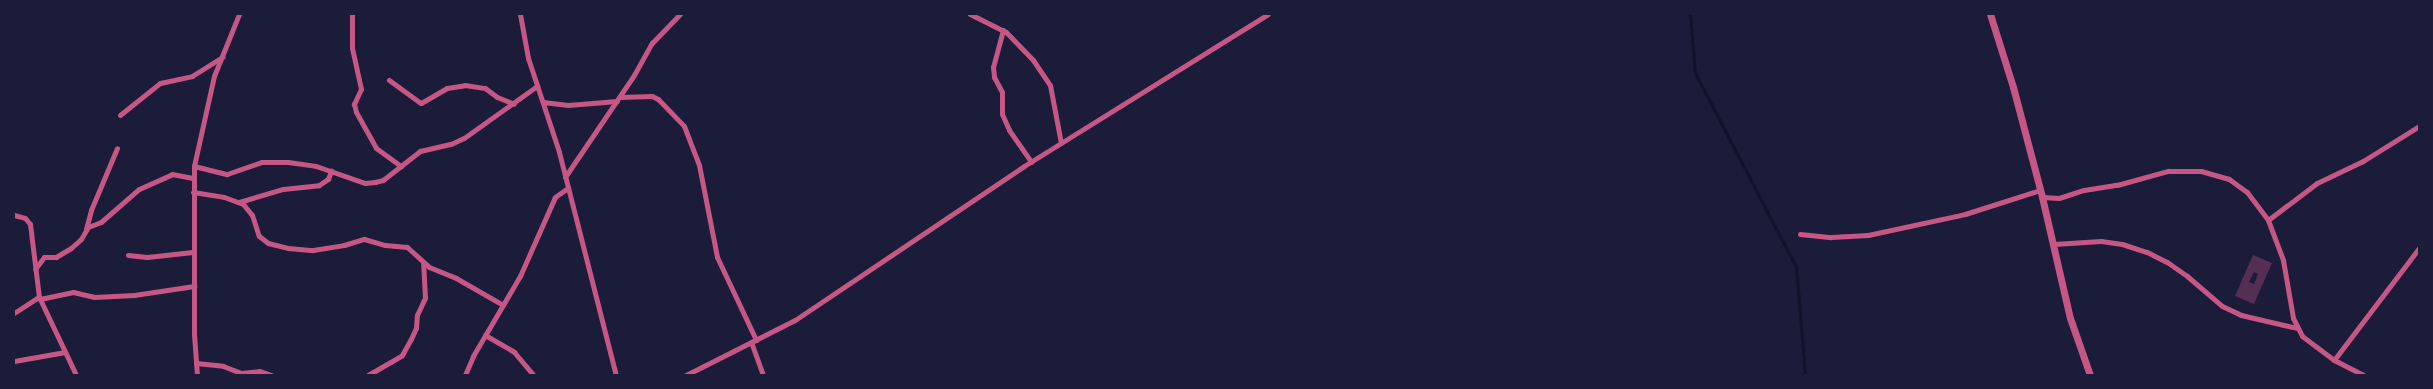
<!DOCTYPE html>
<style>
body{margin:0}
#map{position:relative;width:2433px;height:389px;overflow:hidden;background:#1b1b3a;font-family:"Roboto Serif",serif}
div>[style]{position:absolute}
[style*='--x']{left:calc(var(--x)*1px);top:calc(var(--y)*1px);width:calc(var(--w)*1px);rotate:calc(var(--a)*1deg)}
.stream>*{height:3px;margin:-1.5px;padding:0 1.5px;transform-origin:1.5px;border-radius:1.5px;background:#12122b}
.building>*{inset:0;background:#542f53}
.minor>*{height:5px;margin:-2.5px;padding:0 2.5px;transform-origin:2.5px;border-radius:2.5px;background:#c65784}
.tertiary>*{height:7px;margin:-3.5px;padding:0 3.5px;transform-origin:3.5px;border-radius:3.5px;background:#c65784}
span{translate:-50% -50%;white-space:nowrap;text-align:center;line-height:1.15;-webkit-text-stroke:4.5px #1b1b3a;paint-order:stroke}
.frame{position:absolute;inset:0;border:15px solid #1b1b3a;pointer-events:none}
</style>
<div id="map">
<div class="stream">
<i style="--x:1690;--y:14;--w:59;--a:85.2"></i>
<i style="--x:1695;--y:73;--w:219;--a:62.5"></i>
<i style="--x:1796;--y:267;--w:108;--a:85.2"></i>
</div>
<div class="building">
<i style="clip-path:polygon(evenodd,2253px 255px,2272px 263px,2254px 304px,2235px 296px,2253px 255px,2254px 272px,2258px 274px,2254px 284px,2249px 282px,2254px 272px)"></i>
</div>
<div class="minor">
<i style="--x:352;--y:14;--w:34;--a:90"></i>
<i style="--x:352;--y:48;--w:42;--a:77.6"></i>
<i style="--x:361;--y:89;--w:17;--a:115"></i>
<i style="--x:354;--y:104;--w:8;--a:76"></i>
<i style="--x:356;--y:112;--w:41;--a:60.9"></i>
<i style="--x:376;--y:148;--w:31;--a:36"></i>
<i style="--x:520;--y:14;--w:45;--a:79.7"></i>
<i style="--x:528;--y:58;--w:99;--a:71.7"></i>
<i style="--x:559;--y:152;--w:230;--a:75.7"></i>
<i style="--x:970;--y:14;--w:40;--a:26.6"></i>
<i style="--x:1006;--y:32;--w:39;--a:46"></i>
<i style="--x:1033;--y:60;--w:30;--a:56"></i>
<i style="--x:1050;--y:85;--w:59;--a:79.3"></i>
<i style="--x:1003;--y:30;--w:38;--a:105"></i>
<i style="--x:993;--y:67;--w:10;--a:84"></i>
<i style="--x:994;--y:77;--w:17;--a:62"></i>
<i style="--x:1002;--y:92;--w:22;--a:90"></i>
<i style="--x:1002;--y:114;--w:17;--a:66"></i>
<i style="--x:1009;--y:130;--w:39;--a:55"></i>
<i style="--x:389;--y:80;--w:39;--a:36"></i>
<i style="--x:421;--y:103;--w:30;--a:-30"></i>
<i style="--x:447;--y:88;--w:18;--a:-9"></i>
<i style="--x:465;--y:85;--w:20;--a:9"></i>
<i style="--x:485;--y:88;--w:15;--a:37"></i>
<i style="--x:497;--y:97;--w:18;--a:22"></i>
<i style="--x:620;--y:97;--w:32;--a:-2"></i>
<i style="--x:652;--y:96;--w:7;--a:27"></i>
<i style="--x:658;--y:99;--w:37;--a:46"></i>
<i style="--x:684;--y:126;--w:42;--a:69"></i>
<i style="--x:699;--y:165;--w:94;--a:78.9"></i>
<i style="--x:717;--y:257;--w:92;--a:64.8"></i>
<i style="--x:543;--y:102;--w:25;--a:7"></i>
<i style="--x:568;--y:105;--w:49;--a:-4.7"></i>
<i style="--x:120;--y:115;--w:51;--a:-38.7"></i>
<i style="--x:160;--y:83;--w:33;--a:-12"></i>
<i style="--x:192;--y:76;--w:36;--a:-32"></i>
<i style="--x:194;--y:166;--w:34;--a:14"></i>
<i style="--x:227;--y:174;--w:37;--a:-19"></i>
<i style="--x:262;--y:162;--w:26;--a:0"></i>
<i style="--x:288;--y:162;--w:28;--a:8"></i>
<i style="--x:316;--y:166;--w:52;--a:19.1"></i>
<i style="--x:365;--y:183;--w:10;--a:-6"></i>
<i style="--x:375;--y:182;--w:8;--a:-14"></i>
<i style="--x:383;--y:180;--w:47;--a:-38.1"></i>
<i style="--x:420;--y:151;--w:32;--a:-13"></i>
<i style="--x:451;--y:144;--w:14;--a:-25"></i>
<i style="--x:464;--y:138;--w:90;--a:-35.5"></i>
<i style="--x:565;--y:177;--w:123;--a:-55.9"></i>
<i style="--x:634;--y:75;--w:37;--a:-61"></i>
<i style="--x:652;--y:43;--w:40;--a:-46"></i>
<i style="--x:193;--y:192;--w:31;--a:9"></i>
<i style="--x:224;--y:197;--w:20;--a:20"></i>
<i style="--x:243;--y:204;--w:14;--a:51"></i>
<i style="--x:252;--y:215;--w:22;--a:72"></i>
<i style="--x:259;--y:236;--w:11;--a:38"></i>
<i style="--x:268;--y:243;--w:21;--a:14"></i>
<i style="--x:288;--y:248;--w:25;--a:5"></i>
<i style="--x:313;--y:250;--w:31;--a:-9"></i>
<i style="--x:344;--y:245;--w:21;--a:-17"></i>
<i style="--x:364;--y:239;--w:22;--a:16"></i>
<i style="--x:385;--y:245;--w:22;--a:5"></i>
<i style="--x:407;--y:247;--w:30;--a:42"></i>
<i style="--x:429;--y:267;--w:29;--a:22"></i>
<i style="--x:456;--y:278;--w:54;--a:29.9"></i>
<i style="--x:2042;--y:197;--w:17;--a:3"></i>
<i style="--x:2059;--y:198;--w:26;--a:-18"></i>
<i style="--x:2084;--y:190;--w:33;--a:-9"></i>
<i style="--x:2117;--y:185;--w:53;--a:-15.4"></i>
<i style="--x:2168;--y:171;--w:33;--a:0"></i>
<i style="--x:2201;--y:171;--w:29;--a:16"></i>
<i style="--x:2229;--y:179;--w:22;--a:36"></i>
<i style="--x:2247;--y:192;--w:35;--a:53"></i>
<i style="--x:2268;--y:220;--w:43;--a:69.4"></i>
<i style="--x:2283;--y:260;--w:59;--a:80.2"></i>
<i style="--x:2293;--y:318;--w:20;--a:63"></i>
<i style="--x:2302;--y:336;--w:40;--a:37"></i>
<i style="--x:2334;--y:360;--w:33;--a:27"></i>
<i style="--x:239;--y:202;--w:46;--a:-16.5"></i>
<i style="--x:283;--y:189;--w:36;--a:-6"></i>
<i style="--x:319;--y:185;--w:11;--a:-34"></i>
<i style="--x:328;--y:179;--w:9;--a:-69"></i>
<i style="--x:14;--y:215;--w:11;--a:15"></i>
<i style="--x:25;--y:218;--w:8;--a:50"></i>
<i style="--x:30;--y:224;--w:74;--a:83"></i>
<i style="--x:39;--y:297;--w:86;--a:64.6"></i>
<i style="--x:2268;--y:220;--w:61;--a:-37.1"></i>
<i style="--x:2317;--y:183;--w:51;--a:-25.6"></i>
<i style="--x:2363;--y:161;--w:66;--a:-32"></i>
<i style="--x:86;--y:229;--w:20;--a:-75"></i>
<i style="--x:91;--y:210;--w:67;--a:-67.2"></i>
<i style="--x:1800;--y:234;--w:31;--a:6"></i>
<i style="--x:1831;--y:237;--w:37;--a:-3"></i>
<i style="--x:1868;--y:235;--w:99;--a:-12.2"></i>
<i style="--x:1965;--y:214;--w:79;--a:-17.7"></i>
<i style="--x:2054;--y:244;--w:47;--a:-3.7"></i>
<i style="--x:2101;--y:241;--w:21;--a:8"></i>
<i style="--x:2122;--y:244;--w:26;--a:18"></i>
<i style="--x:2147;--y:252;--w:22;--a:27"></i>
<i style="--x:2167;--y:262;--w:24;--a:35"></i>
<i style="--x:2187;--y:276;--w:46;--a:40.6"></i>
<i style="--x:2222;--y:306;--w:21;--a:25"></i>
<i style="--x:2241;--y:315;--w:57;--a:13.1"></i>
<i style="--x:128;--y:255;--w:19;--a:6"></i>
<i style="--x:147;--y:257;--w:46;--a:-6.2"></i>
<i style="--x:35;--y:269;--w:15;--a:-53"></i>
<i style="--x:44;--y:257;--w:12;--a:0"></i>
<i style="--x:56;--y:257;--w:17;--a:-31"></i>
<i style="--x:71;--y:248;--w:13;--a:-42"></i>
<i style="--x:81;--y:239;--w:14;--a:-60"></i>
<i style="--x:88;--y:227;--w:14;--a:-21"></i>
<i style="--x:101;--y:222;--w:50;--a:-41"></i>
<i style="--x:139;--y:189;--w:36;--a:-24"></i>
<i style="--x:172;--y:174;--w:21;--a:11"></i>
<i style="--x:40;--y:299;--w:34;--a:-12"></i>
<i style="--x:73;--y:292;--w:22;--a:13"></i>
<i style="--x:94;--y:297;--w:40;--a:-2.9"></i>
<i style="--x:134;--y:295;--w:61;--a:-8.5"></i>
<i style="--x:14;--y:313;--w:30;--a:-33"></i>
<i style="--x:485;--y:335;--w:34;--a:30"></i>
<i style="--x:514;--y:352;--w:30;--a:50"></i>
<i style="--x:751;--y:342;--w:35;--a:70"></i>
<i style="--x:2334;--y:360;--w:141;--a:-52.8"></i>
<i style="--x:14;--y:361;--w:52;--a:-10"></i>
<i style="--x:196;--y:363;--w:27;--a:6"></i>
<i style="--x:223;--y:366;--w:19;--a:21"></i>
<i style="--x:241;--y:373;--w:18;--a:-6"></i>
<i style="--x:259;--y:371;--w:13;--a:18"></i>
<i style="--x:197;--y:375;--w:41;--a:-94.2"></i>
<i style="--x:194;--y:334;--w:168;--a:-90"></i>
<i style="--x:194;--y:166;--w:92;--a:-77.5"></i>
<i style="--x:214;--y:76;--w:67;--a:-68"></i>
<i style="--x:368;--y:375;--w:39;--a:-30"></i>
<i style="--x:402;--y:355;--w:18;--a:-61"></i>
<i style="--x:411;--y:339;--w:12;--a:-66"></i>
<i style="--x:416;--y:328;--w:13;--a:-86"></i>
<i style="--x:417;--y:315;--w:19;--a:-65"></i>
<i style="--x:425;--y:298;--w:36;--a:-93"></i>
<i style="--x:465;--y:375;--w:21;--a:-67"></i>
<i style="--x:473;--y:356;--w:93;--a:-59.6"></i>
<i style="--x:520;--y:276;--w:86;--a:-66.1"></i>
<i style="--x:555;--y:197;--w:16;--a:-35"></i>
<i style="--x:686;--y:375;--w:122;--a:-26.8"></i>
<i style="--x:795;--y:320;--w:276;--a:-33.9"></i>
<i style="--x:1024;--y:166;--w:287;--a:-31.9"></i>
</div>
<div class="tertiary">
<i style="--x:1990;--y:14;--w:77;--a:72.5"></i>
<i style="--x:2013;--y:87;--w:114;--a:75.2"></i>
<i style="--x:2042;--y:197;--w:124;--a:77"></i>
<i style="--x:2070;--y:318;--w:60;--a:70.7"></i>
</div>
<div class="frame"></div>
</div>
